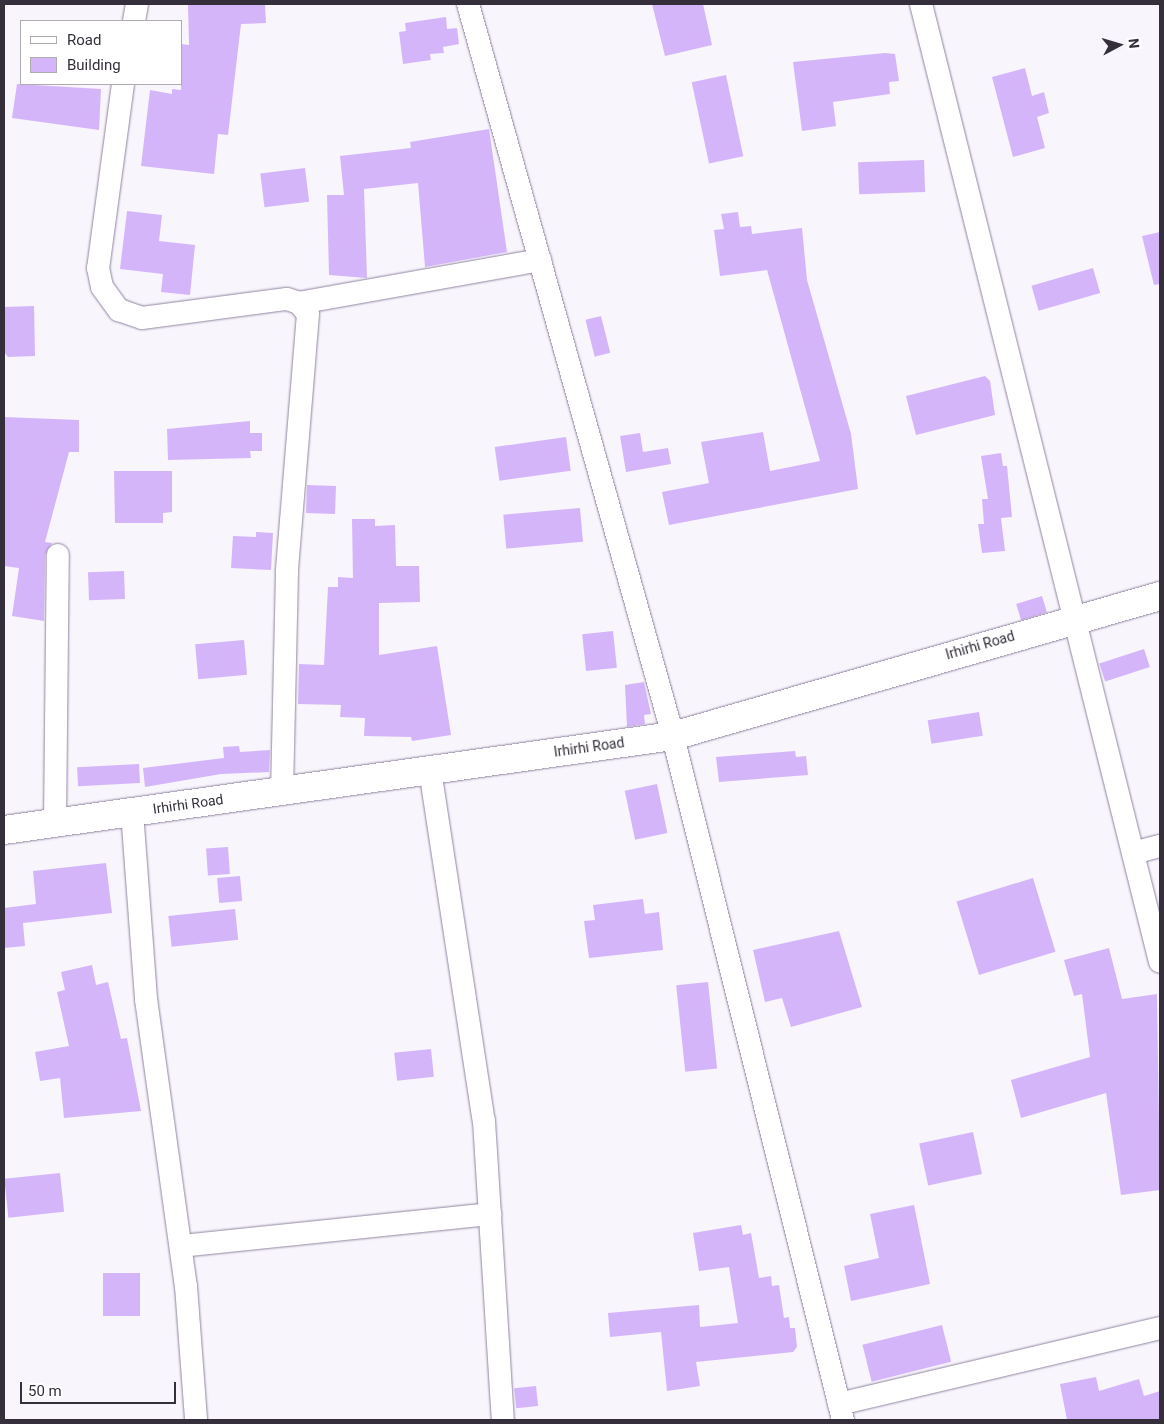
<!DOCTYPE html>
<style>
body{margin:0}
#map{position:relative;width:1164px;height:1424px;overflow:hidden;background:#f8f5fc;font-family:Roboto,sans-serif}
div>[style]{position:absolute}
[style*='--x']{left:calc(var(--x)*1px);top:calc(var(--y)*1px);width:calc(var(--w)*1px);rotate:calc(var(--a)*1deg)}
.building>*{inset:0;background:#d5b5fa;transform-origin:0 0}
.roads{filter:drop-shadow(0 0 1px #9184a0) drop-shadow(0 0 1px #9184a0)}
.street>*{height:22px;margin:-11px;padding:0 11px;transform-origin:11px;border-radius:11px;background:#fff}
.secondary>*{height:28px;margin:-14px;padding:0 14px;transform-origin:14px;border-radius:14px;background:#fff}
span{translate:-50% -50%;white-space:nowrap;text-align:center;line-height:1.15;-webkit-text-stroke:4px #fff;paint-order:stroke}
.street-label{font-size:14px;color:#342f3a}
.frame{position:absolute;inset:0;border:5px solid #342f3a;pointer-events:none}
.legend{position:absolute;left:20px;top:20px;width:162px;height:65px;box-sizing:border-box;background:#fff;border:1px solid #aeacb0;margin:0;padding:6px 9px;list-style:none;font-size:15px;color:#342f3a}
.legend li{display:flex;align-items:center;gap:10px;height:25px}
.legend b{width:25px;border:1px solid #aeacb0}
.north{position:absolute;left:1094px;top:20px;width:50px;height:50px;-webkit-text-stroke:4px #fff;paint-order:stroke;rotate:84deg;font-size:14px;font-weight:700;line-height:20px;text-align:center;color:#342f3a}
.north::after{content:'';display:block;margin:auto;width:18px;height:22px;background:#342f3a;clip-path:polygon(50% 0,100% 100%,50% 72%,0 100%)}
.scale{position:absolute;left:20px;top:1382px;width:156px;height:22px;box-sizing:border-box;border:2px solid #342f3a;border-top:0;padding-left:6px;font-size:15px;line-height:18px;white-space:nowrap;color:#342f3a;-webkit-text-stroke:4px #fff;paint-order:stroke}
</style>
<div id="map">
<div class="building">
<i style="clip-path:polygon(188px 4px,265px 4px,266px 23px,241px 24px,228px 135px,218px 134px,214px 174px,141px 166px,150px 90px,172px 94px,172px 89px,181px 90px,181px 44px,189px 45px)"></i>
<i style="clip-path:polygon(652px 4px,703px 4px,712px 45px,665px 56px)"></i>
<i style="clip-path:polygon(446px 17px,447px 29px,457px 28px,459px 44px,443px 47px,444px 53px,430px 54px,431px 60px,403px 64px,399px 32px,406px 31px,405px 23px)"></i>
<i style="clip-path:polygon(885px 53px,895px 54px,899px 81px,889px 82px,890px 94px,833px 102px,836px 126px,802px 131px,793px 62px)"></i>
<i style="clip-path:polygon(1025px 68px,1032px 96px,1044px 92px,1049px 113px,1037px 117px,1045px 148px,1013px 157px,992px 77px)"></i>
<i style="left:726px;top:75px;width:83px;height:35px;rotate:78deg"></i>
<i style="clip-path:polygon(17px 84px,101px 89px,99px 130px,12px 118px)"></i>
<i style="clip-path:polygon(489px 129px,507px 252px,425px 267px,418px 183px,364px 189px,367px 278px,329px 275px,327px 195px,344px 195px,340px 156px,411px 148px,410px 142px)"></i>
<i style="left:924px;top:160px;width:32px;height:66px;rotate:88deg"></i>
<i style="left:305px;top:168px;width:34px;height:45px;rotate:83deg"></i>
<i style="clip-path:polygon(127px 211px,162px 215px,159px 241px,195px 245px,190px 295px,161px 292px,163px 274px,120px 269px)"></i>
<i style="clip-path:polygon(738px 212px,740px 227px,751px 226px,752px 234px,802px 228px,807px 280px,851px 434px,858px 489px,669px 525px,662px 492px,709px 483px,701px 442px,763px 432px,770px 471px,820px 461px,767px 270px,720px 276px,714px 230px,724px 229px,721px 214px)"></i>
<i style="clip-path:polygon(1160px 232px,1160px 284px,1154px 285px,1142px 236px)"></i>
<i style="left:1093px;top:268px;width:26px;height:64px;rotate:74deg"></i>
<i style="clip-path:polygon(34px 306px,35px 356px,8px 357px,4px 352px,4px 307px)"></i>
<i style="left:601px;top:316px;width:38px;height:16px;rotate:76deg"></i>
<i style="clip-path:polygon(985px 376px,990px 381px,995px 415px,916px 435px,906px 396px)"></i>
<i style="clip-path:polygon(4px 417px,79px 420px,79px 452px,69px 452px,45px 542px,52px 543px,45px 555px,44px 621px,12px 616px,19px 568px,4px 566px)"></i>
<i style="clip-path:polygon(250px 421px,250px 433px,262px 433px,262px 451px,250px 451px,251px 458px,168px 460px,167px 429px)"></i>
<i style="clip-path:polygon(640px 433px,643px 452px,668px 448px,671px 464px,626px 472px,620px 436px)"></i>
<i style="left:566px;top:437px;width:34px;height:72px;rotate:82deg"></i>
<i style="clip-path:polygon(1001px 453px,1003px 466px,1007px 466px,1012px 517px,1001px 518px,1005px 551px,982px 553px,978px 524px,984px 524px,982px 499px,988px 499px,981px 456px)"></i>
<i style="clip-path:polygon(114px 471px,172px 471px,172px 512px,163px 513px,163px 523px,115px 523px)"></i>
<i style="left:307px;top:485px;width:29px;height:28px;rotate:2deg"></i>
<i style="left:580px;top:508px;width:34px;height:77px;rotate:85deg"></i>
<i style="clip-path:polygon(352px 519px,375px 519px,375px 526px,395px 525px,396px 566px,419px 566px,420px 602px,379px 603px,379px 655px,437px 646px,451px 735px,412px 741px,411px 737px,364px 736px,365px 718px,340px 717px,341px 705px,298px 704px,299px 664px,324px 665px,328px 587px,338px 587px,338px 577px,353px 578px)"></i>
<i style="clip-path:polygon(256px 532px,273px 533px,271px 570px,231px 568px,233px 536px,256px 537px)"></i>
<i style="left:124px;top:571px;width:28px;height:36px;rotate:88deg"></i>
<i style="left:1042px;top:596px;width:17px;height:27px;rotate:73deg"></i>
<i style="left:613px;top:631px;width:37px;height:31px;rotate:84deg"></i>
<i style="left:244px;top:640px;width:35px;height:49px;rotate:85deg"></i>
<i style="left:1144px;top:649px;width:19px;height:47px;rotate:72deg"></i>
<i style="clip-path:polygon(644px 682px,651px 714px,644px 715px,645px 724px,627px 727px,625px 685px)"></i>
<i style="left:979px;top:712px;width:24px;height:52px;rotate:81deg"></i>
<i style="clip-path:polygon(239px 746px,240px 752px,270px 750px,269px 772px,221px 774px,145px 787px,143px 768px,224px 758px,223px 747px)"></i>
<i style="clip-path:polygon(795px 751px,796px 757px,806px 756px,808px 775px,719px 782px,716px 757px)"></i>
<i style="left:139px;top:764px;width:19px;height:62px;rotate:87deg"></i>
<i style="left:657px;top:784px;width:50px;height:33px;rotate:78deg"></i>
<i style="left:228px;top:847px;width:27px;height:22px;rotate:86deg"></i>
<i style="clip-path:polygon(106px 863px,112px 913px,23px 923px,25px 946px,4px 948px,4px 908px,36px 904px,33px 871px)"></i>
<i style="left:240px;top:876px;width:25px;height:23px;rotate:85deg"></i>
<i style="left:1033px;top:878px;width:77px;height:80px;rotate:73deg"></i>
<i style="clip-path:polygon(643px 899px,645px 914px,659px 912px,663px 950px,589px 958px,584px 921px,595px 920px,593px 905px)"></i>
<i style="left:235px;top:909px;width:31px;height:67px;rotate:84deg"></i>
<i style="clip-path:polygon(839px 931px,862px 1007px,791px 1027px,782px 998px,765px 1002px,753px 950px)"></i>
<i style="clip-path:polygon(1109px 948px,1122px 999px,1157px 994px,1160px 1190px,1121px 1195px,1106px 1093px,1021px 1118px,1011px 1080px,1090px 1057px,1082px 994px,1074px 996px,1064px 960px)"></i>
<i style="clip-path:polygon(92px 965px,96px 985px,108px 982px,121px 1039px,127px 1038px,141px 1111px,64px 1118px,60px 1078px,40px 1081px,35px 1052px,69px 1046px,57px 992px,65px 990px,61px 972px)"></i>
<i style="left:708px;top:982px;width:87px;height:32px;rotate:84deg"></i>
<i style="left:431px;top:1049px;width:28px;height:37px;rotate:84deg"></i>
<i style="left:973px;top:1132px;width:43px;height:55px;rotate:78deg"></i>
<i style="left:60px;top:1173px;width:39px;height:56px;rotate:84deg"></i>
<i style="clip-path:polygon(914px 1205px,930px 1284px,851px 1301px,844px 1266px,879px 1258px,870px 1214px)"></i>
<i style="clip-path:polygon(741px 1225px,743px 1235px,751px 1233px,759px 1278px,771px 1276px,772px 1286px,779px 1285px,784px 1318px,789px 1317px,790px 1328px,795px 1328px,797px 1347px,793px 1352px,696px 1362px,700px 1386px,667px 1391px,661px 1332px,610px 1337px,608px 1313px,699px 1305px,700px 1327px,738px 1323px,729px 1267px,699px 1271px,693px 1233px)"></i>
<i style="left:103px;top:1273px;width:37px;height:43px"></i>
<i style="left:942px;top:1325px;width:38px;height:82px;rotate:76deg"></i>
<i style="clip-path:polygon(1096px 1377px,1099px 1391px,1139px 1379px,1144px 1396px,1160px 1391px,1160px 1420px,1067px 1420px,1060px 1384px)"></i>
<i style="left:536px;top:1386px;width:20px;height:22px;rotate:84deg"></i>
</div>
<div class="roads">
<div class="street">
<i style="--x:468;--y:4;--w:760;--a:74.35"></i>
<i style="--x:673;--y:736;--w:705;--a:76.04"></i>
<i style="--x:921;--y:4;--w:987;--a:75.99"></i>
<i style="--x:134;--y:21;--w:17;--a:-80"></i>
<i style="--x:123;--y:84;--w:186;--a:97.7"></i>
<i style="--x:98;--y:268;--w:19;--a:78"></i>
<i style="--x:102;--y:287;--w:29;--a:54"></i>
<i style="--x:119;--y:310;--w:24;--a:19"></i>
<i style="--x:142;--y:318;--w:146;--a:-7.5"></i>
<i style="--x:287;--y:299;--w:13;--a:18"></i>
<i style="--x:299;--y:303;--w:14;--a:51"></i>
<i style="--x:308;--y:314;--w:259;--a:94.7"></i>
<i style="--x:287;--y:572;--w:219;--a:91.3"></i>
<i style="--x:299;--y:303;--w:245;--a:-10.1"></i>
<i style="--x:430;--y:770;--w:355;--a:81.3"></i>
<i style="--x:484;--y:1121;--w:300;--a:86.4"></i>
<i style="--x:132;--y:812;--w:188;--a:85.7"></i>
<i style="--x:146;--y:999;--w:290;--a:82.1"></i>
<i style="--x:186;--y:1286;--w:134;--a:85.7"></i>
<i style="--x:55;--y:823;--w:268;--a:-89.4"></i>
<i style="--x:1133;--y:853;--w:28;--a:-15"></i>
<i style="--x:181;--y:1246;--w:311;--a:-5.9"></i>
<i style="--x:839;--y:1404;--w:330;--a:-13.3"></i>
</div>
<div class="secondary">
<i style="--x:4;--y:830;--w:676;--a:-8"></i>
<i style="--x:673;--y:736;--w:507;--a:-16.04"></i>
</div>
</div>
<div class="street-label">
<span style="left:980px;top:645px;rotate:-16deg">Irhirhi Road</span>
<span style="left:589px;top:747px;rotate:-8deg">Irhirhi Road</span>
<span style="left:188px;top:804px;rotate:-8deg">Irhirhi Road</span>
</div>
<div class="frame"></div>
<ul class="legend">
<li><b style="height:6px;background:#fff"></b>Road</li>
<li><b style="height:14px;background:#d5b5fa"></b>Building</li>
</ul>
<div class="north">N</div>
<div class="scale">50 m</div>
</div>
